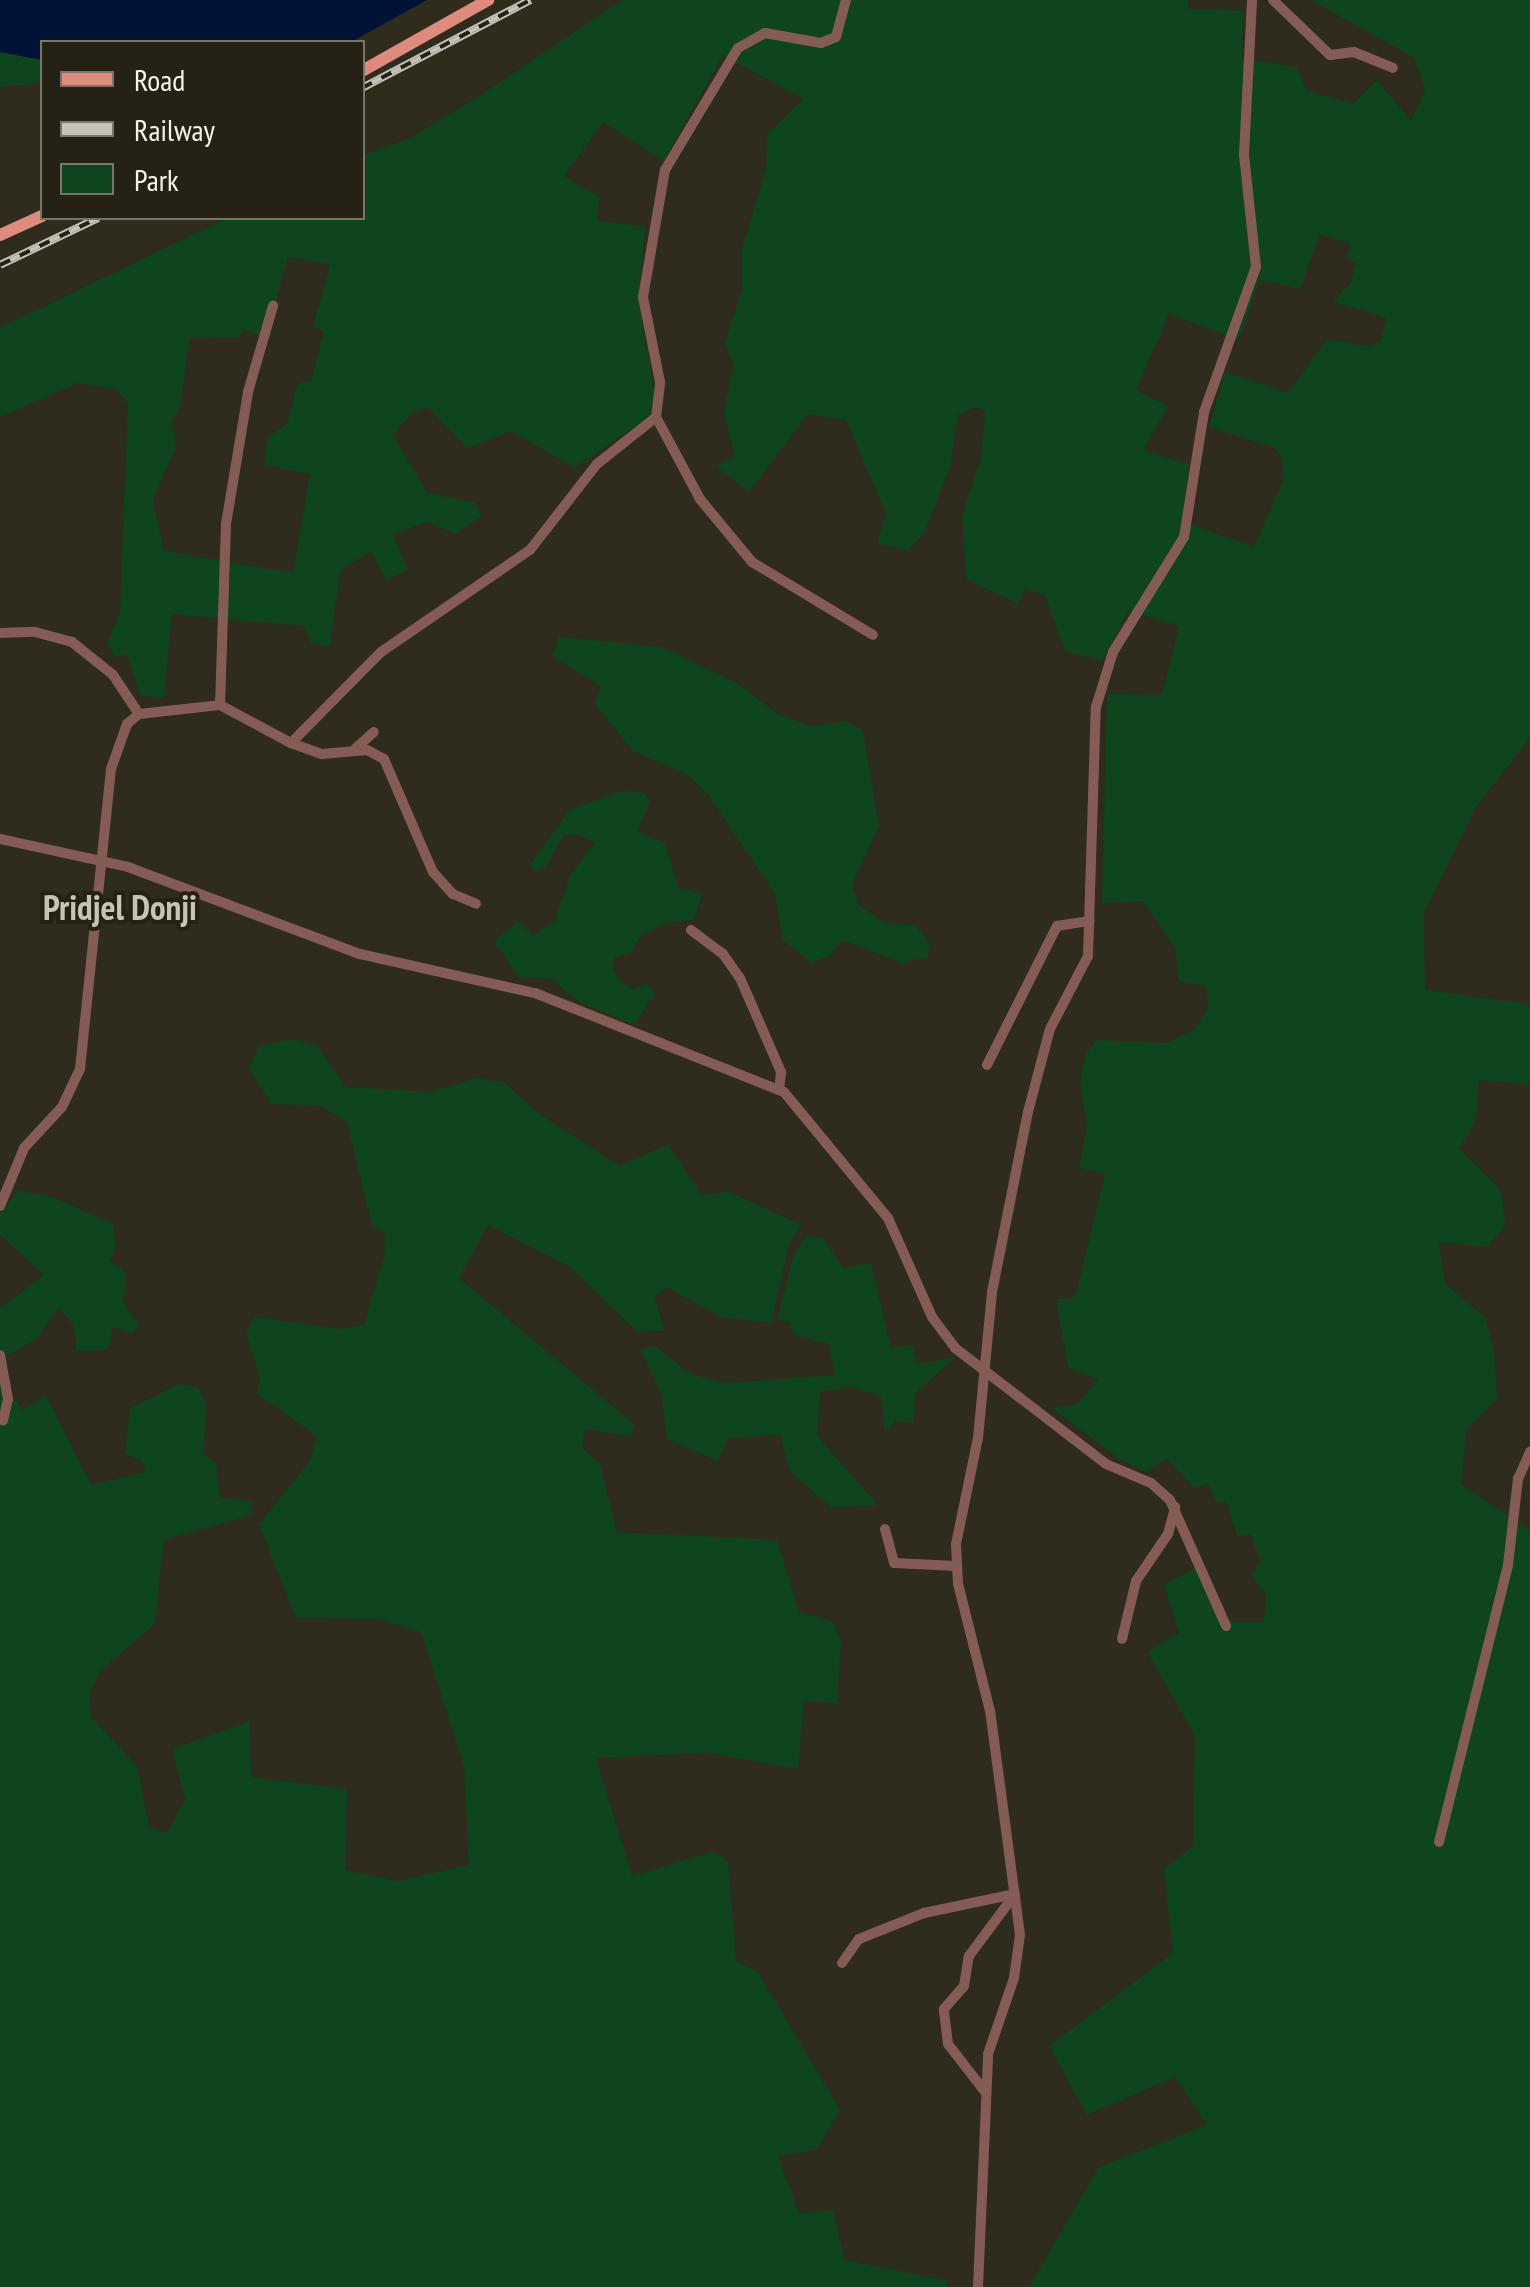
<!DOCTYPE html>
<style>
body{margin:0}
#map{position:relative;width:1530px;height:2287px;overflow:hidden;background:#2f2b1d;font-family:"PT Sans Narrow",sans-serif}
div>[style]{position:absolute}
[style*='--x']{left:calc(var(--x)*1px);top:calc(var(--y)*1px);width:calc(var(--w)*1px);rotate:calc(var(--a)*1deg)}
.green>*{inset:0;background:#0e441e}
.water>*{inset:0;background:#001336}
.minor>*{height:10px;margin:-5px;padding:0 5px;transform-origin:5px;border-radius:5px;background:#855b55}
.major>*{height:12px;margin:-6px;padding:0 6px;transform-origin:6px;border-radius:6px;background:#de8a7d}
.rail>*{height:8px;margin-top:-4px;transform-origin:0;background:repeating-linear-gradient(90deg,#252114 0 11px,#c5c2b8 0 22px);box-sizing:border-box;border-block:2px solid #c5c2b8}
span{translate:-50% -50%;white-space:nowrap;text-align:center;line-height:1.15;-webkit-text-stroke:8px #252114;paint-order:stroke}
.quarter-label{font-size:35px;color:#c8c3b2;font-weight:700}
.legend{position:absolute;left:40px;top:40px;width:325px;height:180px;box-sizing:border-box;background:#252114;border:2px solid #787569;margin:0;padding:12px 18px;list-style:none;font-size:30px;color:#f4f2e9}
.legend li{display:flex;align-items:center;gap:20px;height:50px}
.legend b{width:50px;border:2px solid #787569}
</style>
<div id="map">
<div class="green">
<i style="clip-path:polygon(evenodd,622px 0,1187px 0,1189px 9px,1243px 11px,1242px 58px,1297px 68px,1307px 91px,1353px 104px,1377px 80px,1411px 121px,1425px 90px,1414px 58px,1311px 0,1530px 0,1530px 738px,1475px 808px,1424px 913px,1425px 990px,1530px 1004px,1530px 1085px,1479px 1080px,1476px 1120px,1459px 1149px,1500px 1189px,1506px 1225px,1487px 1247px,1439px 1242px,1445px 1284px,1485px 1317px,1494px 1350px,1497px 1399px,1467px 1429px,1461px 1485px,1530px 1530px,1530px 2287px,1029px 2287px,1099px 2167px,1207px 2125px,1175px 2077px,1087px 2115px,1049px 2046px,1173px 1953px,1164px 1869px,1193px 1846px,1195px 1736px,1147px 1652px,1179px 1633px,1164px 1584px,1202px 1565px,1228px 1622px,1264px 1622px,1266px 1595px,1250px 1574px,1261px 1562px,1250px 1534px,1237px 1536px,1226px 1501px,1217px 1503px,1208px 1484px,1194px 1488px,1167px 1459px,1145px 1472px,1119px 1459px,1052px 1408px,1077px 1404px,1098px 1380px,1068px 1367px,1056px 1299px,1073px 1298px,1077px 1290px,1105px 1174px,1079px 1168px,1087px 1126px,1080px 1079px,1086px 1055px,1096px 1040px,1166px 1043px,1194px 1030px,1208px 1008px,1206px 987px,1179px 981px,1175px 948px,1143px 901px,1102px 903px,1107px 694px,1162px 695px,1179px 626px,1129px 611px,1102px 661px,1065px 651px,1045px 595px,1024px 589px,1018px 604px,966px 579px,962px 516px,981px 459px,985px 411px,976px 407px,958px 415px,950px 468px,925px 532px,908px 550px,877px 544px,886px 514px,846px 420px,808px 414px,749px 492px,715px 466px,735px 457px,724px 413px,733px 366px,725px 343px,742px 288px,742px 249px,766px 168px,767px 134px,803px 99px,723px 55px,664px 161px,603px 122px,564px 176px,599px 197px,597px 220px,646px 227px,638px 300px,655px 394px,649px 417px,575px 468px,511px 431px,467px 449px,428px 407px,412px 413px,393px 435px,427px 493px,474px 502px,482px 516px,456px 534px,427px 522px,393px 534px,408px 570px,386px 580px,371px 551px,340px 571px,330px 647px,311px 643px,304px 626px,172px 614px,164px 698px,141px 696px,127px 654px,116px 657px,107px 644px,120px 612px,128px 403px,115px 389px,78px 383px,0 417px,0 328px,227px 218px,362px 218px,363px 155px,408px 139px,478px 97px,622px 0,1320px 234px,1351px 244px,1346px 258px,1356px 263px,1351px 282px,1333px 302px,1387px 318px,1381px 340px,1371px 347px,1327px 339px,1288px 393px,1225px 372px,1209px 427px,1274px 448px,1282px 458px,1284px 479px,1254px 547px,1183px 522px,1189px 464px,1143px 451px,1168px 406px,1136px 390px,1169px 314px,1239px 340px,1260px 280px,1300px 289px,1320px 234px,622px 0,288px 257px,330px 264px,313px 327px,324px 331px,311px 381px,298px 383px,287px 424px,268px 437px,264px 465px,310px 474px,293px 573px,164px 551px,153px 500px,176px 446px,171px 423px,180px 407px,190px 337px,240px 338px,243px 330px,266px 336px,288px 257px)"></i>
<i style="clip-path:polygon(0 52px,42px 60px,42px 83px,0 87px)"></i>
<i style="clip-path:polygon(559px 637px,662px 647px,737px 683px,778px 714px,811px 726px,847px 721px,863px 730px,879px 826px,852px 885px,858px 905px,885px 923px,915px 925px,930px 943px,928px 957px,902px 963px,842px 940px,829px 956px,811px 963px,783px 940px,775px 894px,708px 794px,686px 774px,633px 751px,594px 703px,602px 687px,552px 656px)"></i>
<i style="clip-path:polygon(622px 791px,643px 792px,650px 801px,638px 831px,665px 843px,678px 888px,702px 894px,694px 919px,660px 925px,640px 937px,630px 953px,614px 958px,613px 970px,622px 983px,632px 989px,649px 984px,655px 993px,634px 1025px,578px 1001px,551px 979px,519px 977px,494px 941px,517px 921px,533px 935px,555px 921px,571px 874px,595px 843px,577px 834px,563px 836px,546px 868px,534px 872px,530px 865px,570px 809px)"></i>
<i style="clip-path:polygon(293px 1039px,316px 1045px,346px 1087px,430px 1092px,476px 1078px,504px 1082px,539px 1114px,620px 1166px,668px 1144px,702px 1196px,727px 1191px,802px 1225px,790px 1242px,771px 1323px,721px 1317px,666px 1287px,655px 1297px,664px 1331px,637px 1332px,570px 1267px,488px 1225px,459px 1278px,634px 1424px,631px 1437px,585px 1429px,582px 1447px,600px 1464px,617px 1532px,777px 1540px,799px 1612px,833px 1622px,841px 1641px,837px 1703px,804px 1701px,798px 1769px,709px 1753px,596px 1758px,632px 1876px,713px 1852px,728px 1861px,736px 1961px,758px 1972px,840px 2110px,817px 2150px,778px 2156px,799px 2213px,833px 2210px,845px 2260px,948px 2281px,947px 2287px,0 2287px,0 1382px,23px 1410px,46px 1395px,91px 1485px,146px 1472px,142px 1461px,125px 1454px,130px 1408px,179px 1384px,198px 1387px,206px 1403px,204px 1455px,216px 1463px,220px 1498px,252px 1501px,252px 1515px,164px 1540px,155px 1624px,100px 1671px,90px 1692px,91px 1717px,137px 1766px,149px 1827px,167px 1833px,185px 1799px,172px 1749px,250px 1721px,251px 1777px,347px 1789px,346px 1870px,397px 1881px,469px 1865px,464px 1766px,421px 1632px,378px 1619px,296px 1618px,259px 1524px,309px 1462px,317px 1436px,256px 1393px,260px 1378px,246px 1332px,255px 1317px,340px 1329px,364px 1325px,384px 1257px,385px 1233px,372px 1226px,347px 1122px,321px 1106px,271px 1104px,249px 1068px,259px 1046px)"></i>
<i style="clip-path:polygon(18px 1190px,55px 1198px,113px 1224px,116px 1245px,110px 1260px,127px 1274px,123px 1301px,139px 1327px,132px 1333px,113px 1327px,108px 1350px,76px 1351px,74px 1326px,59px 1307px,36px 1339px,0 1360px,0 1308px,44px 1275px,0 1235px,0 1214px)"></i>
<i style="clip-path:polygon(807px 1235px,823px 1238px,843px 1268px,871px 1263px,891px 1348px,912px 1345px,917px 1364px,956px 1357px,915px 1394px,914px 1423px,895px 1421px,885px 1432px,881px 1396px,851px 1387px,820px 1392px,817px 1436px,879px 1506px,831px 1507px,790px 1472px,780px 1435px,728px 1438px,718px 1461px,667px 1439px,661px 1393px,640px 1349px,656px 1346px,690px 1374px,725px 1383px,835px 1375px,829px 1344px,793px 1335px,789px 1322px,777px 1320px,794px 1254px)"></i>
</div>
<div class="water">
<i style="clip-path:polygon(0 0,427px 0,351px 42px,42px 42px,42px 60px,0 52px)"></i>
</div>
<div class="minor">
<i style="--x:1273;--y:0;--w:79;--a:44"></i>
<i style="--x:1330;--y:55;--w:24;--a:-7"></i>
<i style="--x:1354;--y:52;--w:42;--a:22.3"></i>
<i style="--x:656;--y:417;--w:93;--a:61.8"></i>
<i style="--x:700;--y:499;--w:82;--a:50.5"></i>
<i style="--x:752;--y:562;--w:141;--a:31.1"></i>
<i style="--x:0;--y:633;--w:35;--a:-2"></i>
<i style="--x:35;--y:632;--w:38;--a:15"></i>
<i style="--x:72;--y:642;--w:53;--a:38.8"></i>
<i style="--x:113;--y:675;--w:47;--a:56.3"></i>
<i style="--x:139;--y:714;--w:81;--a:-6.3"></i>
<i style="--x:220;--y:705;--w:81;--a:28.2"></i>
<i style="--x:291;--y:743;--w:128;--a:-45.3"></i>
<i style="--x:381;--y:652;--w:181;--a:-34.4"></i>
<i style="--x:530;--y:550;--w:109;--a:-52.1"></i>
<i style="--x:597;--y:464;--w:75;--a:-38.5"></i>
<i style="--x:656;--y:417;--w:35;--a:-83"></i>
<i style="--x:660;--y:382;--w:87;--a:-101.3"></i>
<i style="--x:643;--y:297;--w:129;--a:-80.2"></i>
<i style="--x:665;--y:170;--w:142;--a:-59.1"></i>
<i style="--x:738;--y:48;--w:31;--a:-29"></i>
<i style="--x:765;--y:33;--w:57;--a:10.1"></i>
<i style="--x:821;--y:43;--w:16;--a:-22"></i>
<i style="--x:836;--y:37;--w:38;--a:-75"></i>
<i style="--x:220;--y:705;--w:181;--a:-88.1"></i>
<i style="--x:226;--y:524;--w:134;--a:-80.5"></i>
<i style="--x:248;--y:392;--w:90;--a:-73.8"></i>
<i style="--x:291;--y:743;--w:33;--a:20"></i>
<i style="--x:322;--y:754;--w:45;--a:-5.1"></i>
<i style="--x:367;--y:750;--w:19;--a:28"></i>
<i style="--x:384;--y:759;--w:123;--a:66.6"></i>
<i style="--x:433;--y:872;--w:30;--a:48"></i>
<i style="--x:453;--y:894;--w:25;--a:23"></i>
<i style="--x:356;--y:748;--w:24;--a:-42"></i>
<i style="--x:0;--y:839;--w:131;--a:12.3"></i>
<i style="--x:128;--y:867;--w:248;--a:20.6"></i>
<i style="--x:360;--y:954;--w:179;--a:12.6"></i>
<i style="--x:535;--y:993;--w:268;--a:21.7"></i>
<i style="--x:784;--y:1092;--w:163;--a:50.5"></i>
<i style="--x:888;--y:1218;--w:108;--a:66"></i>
<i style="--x:932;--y:1317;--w:39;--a:53"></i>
<i style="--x:955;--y:1348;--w:190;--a:37.5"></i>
<i style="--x:1106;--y:1464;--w:49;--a:22.9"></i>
<i style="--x:1151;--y:1483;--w:25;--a:42"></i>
<i style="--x:1170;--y:1500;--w:138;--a:66"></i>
<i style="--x:691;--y:930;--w:40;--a:37"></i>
<i style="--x:723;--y:954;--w:29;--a:55"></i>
<i style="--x:740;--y:978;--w:103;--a:66.4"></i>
<i style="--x:781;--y:1072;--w:18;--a:96"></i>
<i style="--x:987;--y:1065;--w:156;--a:-63.3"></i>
<i style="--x:1057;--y:926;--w:33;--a:-9"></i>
<i style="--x:0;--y:1206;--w:63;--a:-67.5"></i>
<i style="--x:24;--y:1148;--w:56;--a:-47.2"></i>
<i style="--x:62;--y:1107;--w:42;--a:-64.7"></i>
<i style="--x:80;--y:1069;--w:302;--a:-84.1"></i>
<i style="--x:111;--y:769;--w:48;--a:-70.4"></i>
<i style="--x:127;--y:724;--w:16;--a:-40"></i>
<i style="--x:0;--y:1355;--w:45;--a:79.7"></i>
<i style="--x:8;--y:1399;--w:22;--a:103"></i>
<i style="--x:885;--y:1529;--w:35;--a:75"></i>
<i style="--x:894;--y:1563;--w:62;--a:2.8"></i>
<i style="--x:1122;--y:1639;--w:60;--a:-76.4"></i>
<i style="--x:1136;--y:1581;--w:57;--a:-55.8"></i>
<i style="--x:1168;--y:1534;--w:28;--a:-75"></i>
<i style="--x:1439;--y:1842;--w:285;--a:-76"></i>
<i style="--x:1508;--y:1565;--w:87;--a:-83.4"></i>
<i style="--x:1518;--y:1479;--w:30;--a:-66"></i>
<i style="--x:842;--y:1963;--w:29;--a:-55"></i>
<i style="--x:859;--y:1939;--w:70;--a:-21.8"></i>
<i style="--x:924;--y:1913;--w:92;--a:-11.9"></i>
<i style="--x:986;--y:2093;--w:62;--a:-127.8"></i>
<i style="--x:948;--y:2044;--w:35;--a:-97"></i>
<i style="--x:944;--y:2009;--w:30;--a:-49"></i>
<i style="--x:964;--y:1986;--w:30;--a:-81"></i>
<i style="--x:969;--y:1956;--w:77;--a:-53.4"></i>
<i style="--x:978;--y:2287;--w:233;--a:-87.5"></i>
<i style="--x:988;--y:2054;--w:80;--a:-71.1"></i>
<i style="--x:1014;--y:1978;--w:43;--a:-82.1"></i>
<i style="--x:1020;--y:1935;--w:226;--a:-97.6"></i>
<i style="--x:990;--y:1711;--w:131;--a:-104.1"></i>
<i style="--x:958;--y:1584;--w:40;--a:-92.9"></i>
<i style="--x:956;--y:1544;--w:108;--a:-78.3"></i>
<i style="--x:978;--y:1438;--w:147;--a:-84.5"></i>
<i style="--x:992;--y:1292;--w:184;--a:-78.7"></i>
<i style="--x:1028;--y:1112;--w:86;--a:-75.2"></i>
<i style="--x:1050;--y:1029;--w:82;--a:-62.5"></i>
<i style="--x:1088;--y:956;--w:249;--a:-88.2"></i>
<i style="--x:1096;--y:707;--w:58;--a:-72.8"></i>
<i style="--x:1113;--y:652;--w:135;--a:-58.3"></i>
<i style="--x:1184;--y:537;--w:127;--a:-80.9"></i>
<i style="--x:1204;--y:412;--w:154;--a:-70.3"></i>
<i style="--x:1256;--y:267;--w:114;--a:-96.1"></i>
<i style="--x:1244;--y:154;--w:154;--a:-87"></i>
</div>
<div class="major">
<i style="--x:362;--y:71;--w:145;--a:-29.4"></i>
<i style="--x:0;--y:235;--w:46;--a:-24.3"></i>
</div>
<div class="rail">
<i style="--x:362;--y:88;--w:190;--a:-27.6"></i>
<i style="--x:0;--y:265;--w:109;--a:-25.6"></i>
</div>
<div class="quarter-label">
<span style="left:120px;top:907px">Pridjel Donji</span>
</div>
<ul class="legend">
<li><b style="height:12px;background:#de8a7d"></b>Road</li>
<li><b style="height:12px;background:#c5c2b8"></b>Railway</li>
<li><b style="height:28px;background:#0e441e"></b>Park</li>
</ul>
</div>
